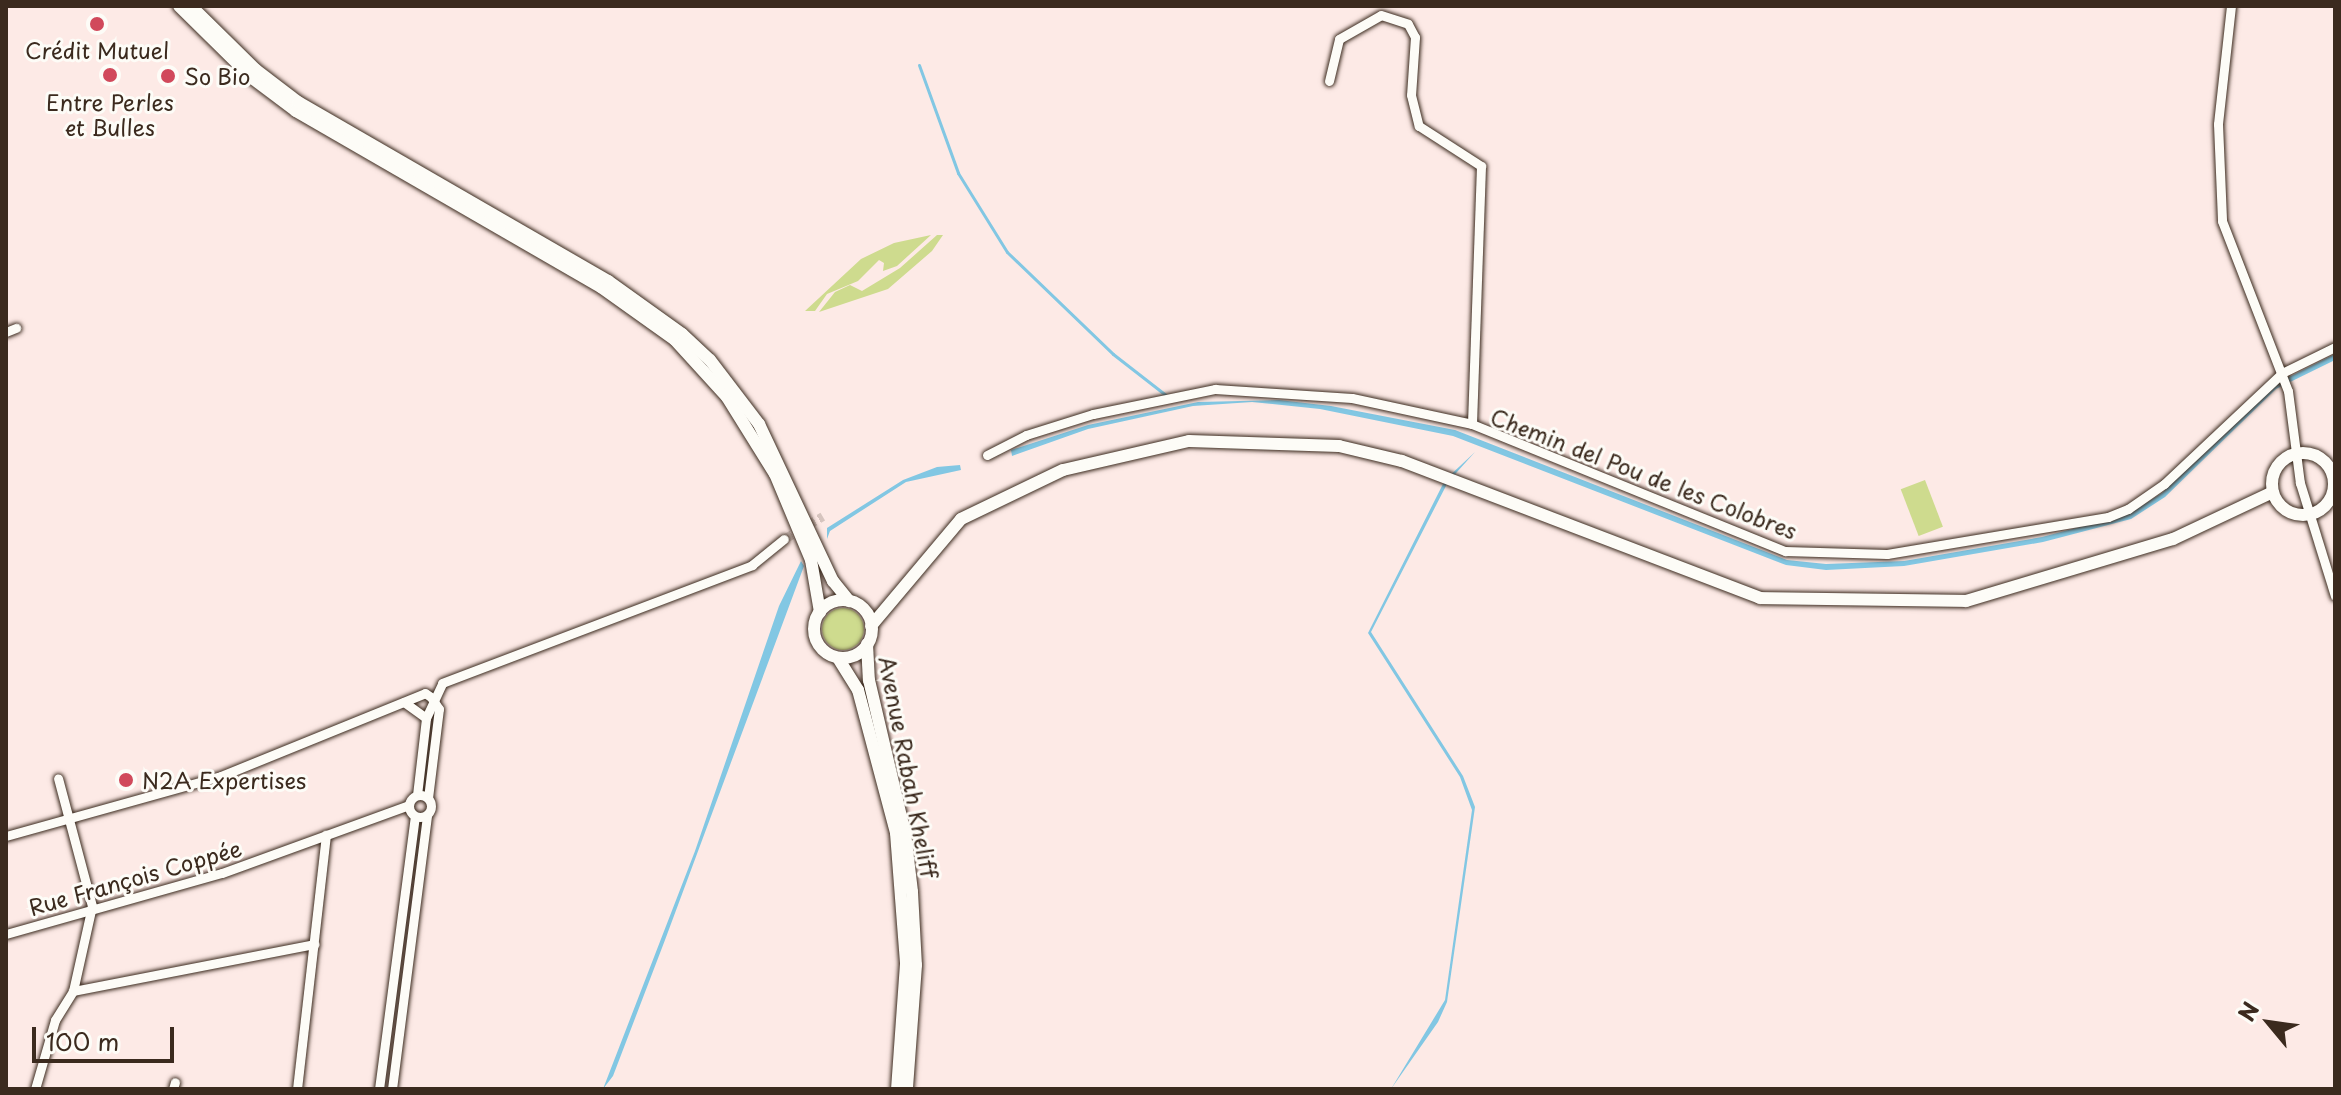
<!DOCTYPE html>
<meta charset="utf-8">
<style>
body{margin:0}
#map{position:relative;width:2341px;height:1095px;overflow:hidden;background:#fdeae6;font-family:"Playpen Sans",sans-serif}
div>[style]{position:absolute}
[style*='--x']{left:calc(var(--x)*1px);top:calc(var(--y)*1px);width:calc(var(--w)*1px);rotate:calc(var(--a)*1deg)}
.green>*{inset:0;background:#cedb8e;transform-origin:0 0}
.round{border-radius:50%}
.water>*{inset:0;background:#82c7e3}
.stream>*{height:3px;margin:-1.5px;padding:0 1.5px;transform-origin:1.5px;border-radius:1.5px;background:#82c7e3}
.minor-tunnel>*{height:9px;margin-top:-4.5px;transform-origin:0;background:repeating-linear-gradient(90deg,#d6c4be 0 9px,transparent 0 13.5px)}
.roads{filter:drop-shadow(0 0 2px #3b2a1e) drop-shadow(0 0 2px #3b2a1e)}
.minor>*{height:9px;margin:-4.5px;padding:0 4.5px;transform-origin:4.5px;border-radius:4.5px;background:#fdfcf7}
.minor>.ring{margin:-4.5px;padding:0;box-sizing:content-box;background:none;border:9px solid #fdfcf7;border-radius:50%}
.secondary>*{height:12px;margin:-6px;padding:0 6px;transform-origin:6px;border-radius:6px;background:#fdfcf7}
.secondary>.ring{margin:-6px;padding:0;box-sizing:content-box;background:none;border:12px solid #fdfcf7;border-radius:50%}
.dots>*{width:22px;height:22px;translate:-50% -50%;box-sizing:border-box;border:4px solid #fdfcf7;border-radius:50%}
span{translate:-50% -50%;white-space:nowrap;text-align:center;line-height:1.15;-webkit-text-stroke:6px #fdfcf7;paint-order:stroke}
.poi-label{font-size:22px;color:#3b2a1e}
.left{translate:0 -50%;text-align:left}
.street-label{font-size:22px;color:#3b2a1e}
.frame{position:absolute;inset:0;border:8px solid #3b2a1e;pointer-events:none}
.north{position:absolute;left:2229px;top:983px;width:80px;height:80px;-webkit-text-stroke:6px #fdfcf7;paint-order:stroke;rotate:299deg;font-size:22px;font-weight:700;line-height:32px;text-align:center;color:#3b2a1e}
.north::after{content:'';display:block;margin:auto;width:28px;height:36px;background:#3b2a1e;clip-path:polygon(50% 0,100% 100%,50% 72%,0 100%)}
.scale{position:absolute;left:32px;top:1027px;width:142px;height:36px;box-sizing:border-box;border:4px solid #3b2a1e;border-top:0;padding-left:10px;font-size:24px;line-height:28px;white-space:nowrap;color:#3b2a1e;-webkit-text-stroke:6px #fdfcf7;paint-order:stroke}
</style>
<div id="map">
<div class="green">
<i style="clip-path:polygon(931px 235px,897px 266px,883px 271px,884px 263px,879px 260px,858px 281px,827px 294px,815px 311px,805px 311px,861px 259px,894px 243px)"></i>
<i style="clip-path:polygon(937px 235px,943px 235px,932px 251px,888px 289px,819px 312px,835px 292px,850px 285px,862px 291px,900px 268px)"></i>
<i style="left:1925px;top:480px;width:50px;height:26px;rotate:69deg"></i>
<i class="round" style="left:822px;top:608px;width:42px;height:42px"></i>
</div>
<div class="water">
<i style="clip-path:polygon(2335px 354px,2335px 360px,2276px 389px,2165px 497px,2131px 519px,2043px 542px,1904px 566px,1826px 570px,1786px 565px,1453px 436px,1320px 409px,1252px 402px,1193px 406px,1088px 429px,1012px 456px,1011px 450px,1088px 425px,1198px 402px,1279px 400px,1331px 406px,1455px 430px,1787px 560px,1826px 564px,1904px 561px,2042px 537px,2129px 514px,2162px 493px,2273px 385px)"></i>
<i style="clip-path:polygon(1475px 452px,1448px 482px,1371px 632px,1463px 776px,1475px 807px,1447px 1002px,1438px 1022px,1391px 1089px,1445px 1000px,1472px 810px,1460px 777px,1368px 633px,1445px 480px)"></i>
<i style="clip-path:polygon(960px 465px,961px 470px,906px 482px,830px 531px,827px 539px,827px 528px,903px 480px,937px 467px)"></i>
<i style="clip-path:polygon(801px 561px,804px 566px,665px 940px,613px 1076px,603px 1089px,695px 851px,779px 606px)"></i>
</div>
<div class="stream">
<i style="--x:919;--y:65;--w:115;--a:70.1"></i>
<i style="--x:958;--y:173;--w:93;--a:58.2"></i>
<i style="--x:1007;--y:252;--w:147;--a:43.9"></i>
<i style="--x:1113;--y:354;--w:68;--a:37.9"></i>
</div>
<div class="minor-tunnel">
<i style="--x:784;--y:539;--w:45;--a:-30.5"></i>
</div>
<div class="roads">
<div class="minor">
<i style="--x:2231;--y:6;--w:119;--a:96.3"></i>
<i style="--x:2218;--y:124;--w:97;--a:87.6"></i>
<i style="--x:2222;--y:221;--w:182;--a:68.8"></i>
<i style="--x:2288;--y:391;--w:93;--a:82.6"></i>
<i style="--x:2300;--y:483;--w:118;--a:72.8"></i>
<i style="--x:1329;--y:81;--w:43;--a:-76.6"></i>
<i style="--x:1339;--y:39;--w:48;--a:-29.7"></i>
<i style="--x:1381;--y:15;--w:28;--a:18"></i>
<i style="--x:1408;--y:24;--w:15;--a:62"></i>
<i style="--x:1415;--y:37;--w:58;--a:93.9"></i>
<i style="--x:1411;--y:95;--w:32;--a:76"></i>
<i style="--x:1419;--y:126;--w:74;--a:32.8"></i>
<i style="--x:1481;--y:166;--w:258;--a:92"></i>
<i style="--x:6;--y:332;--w:11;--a:-22"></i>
<i style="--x:987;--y:455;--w:44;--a:-27.1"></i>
<i style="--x:1026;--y:435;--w:70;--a:-17.4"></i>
<i style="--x:1093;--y:414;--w:125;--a:-11.6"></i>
<i style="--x:1215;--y:389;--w:137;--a:3.8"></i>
<i style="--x:1352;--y:398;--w:123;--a:12.2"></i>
<i style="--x:1472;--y:424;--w:338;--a:22.1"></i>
<i style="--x:1785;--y:551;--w:102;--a:1.7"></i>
<i style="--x:1887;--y:554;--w:224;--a:-9.5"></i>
<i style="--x:2108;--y:517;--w:22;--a:-22"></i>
<i style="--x:2128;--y:509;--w:44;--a:-34.8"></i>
<i style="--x:2164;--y:484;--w:162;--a:-43.2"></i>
<i style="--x:2282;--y:373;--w:59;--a:-26.1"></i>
<i style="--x:404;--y:702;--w:27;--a:36"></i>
<i class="ring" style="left:409px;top:795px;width:13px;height:13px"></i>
<i style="--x:417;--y:795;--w:78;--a:-83.3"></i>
<i style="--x:426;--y:718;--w:38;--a:-65"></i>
<i style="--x:442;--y:683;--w:332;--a:-20.8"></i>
<i style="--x:752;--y:565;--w:41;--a:-39.1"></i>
<i style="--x:428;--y:798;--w:90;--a:-83"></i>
<i style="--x:439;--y:709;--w:14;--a:-124"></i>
<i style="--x:6;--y:836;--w:223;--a:-15.6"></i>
<i style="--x:221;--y:776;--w:220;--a:-22.1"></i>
<i style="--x:425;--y:693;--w:7;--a:34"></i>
<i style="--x:6;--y:934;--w:224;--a:-15.8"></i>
<i style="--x:222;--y:873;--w:199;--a:-20"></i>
<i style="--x:73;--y:991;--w:246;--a:-11"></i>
<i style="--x:35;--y:1089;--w:72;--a:-73.8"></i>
<i style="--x:55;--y:1020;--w:34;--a:-58"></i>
<i style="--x:73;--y:991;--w:87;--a:-77.4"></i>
<i style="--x:92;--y:906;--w:132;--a:-104.9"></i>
<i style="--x:173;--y:1089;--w:7;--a:-74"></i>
<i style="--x:297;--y:1089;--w:256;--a:-83.5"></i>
<i style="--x:379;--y:1089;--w:275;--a:-82.5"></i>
<i style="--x:392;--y:1089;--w:276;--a:-82.7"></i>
</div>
<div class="secondary">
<i style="--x:179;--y:6;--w:103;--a:44.6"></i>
<i style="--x:252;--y:78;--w:55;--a:36.9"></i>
<i style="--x:296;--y:111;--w:352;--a:30"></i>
<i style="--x:601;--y:287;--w:91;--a:35.6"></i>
<i style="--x:675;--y:340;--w:77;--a:47.6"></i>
<i style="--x:727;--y:397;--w:91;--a:58.1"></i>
<i style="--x:775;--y:474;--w:93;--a:67.3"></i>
<i style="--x:811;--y:560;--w:53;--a:80.2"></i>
<i style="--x:191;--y:6;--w:91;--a:44.6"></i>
<i style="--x:256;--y:70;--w:53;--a:37.3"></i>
<i style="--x:298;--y:102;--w:358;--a:30"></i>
<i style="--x:608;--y:281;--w:91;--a:35.6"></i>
<i style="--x:682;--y:334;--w:38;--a:43"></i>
<i style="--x:710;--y:360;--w:81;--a:52.6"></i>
<i style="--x:759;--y:424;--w:174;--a:64.8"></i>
<i style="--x:833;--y:581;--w:26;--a:51"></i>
<i class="ring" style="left:2272px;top:453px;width:50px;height:50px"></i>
<i class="ring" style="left:814px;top:600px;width:46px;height:46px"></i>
<i style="--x:871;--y:626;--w:140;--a:-49.9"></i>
<i style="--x:961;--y:519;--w:113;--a:-25.7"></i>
<i style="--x:1063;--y:470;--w:129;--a:-13"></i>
<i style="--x:1189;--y:441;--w:150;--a:1.9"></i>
<i style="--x:1339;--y:446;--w:65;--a:13.4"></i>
<i style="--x:1402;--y:461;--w:383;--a:20.9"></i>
<i style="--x:1760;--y:598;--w:206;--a:0.8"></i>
<i style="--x:1966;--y:601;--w:216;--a:-16.7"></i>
<i style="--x:2173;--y:539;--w:110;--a:-25.2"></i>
<i style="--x:867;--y:644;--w:36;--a:87"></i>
<i style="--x:869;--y:680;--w:157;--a:76.8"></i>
<i style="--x:905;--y:833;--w:59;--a:83.2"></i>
<i style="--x:912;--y:892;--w:73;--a:86.9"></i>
<i style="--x:916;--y:965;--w:124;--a:94.2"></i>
<i style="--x:838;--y:658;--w:38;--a:58"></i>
<i style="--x:858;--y:690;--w:148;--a:75.1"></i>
<i style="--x:896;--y:833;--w:131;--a:85.6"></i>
<i style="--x:906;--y:964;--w:125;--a:94.1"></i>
</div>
</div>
<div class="dots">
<i style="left:97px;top:24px;background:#d1495b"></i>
<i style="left:110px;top:75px;background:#d1495b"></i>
<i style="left:168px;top:76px;background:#d1495b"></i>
<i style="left:126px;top:780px;background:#d1495b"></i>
</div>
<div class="poi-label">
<span style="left:97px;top:50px">Crédit Mutuel</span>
<span class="left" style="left:184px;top:76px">So Bio</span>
<span style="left:110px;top:114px">Entre Perles<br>et Bulles</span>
<span class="left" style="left:142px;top:780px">N2A Expertises</span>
</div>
<div class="street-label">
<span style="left:1644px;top:473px;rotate:21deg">Chemin del Pou de les Colobres</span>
<span style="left:909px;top:767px;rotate:79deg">Avenue Rabah Kheliff</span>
<span style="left:135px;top:877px;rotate:-16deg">Rue François Coppée</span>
</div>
<div class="frame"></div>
<div class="north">N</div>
<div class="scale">100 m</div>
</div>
